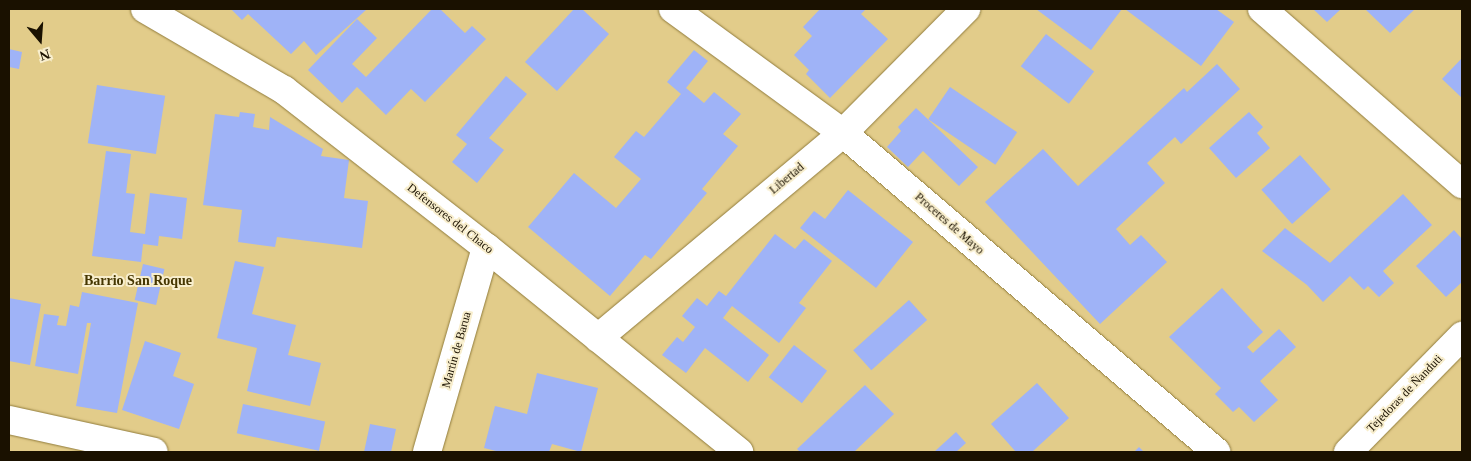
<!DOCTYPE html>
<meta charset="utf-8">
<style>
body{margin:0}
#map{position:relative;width:1471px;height:461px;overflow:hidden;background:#e2cc8a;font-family:"Times New Roman",serif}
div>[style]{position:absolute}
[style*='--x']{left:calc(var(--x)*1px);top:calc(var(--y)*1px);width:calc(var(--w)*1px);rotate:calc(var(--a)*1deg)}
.building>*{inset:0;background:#9fb3f7;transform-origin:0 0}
.roads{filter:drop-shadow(0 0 1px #917c3c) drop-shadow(0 0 1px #917c3c)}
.street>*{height:28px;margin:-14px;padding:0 14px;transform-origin:14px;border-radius:14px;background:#fff}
span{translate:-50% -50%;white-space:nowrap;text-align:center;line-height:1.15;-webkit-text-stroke:4px #f8eecd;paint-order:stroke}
.street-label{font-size:12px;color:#1a1100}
.neighbourhood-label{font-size:14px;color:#453600;font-weight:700}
.frame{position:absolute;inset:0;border:10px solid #1a1100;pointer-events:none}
.north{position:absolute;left:15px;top:15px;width:50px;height:50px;-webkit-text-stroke:4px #f8eecd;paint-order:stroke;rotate:162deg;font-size:14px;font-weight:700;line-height:20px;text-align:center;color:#1a1100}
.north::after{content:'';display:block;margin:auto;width:18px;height:22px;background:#1a1100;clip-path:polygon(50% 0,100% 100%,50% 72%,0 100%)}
</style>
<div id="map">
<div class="building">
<i style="clip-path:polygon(231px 9px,365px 9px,366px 10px,316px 55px,304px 41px,291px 54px,248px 14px,242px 20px)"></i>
<i style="clip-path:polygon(432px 9px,440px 9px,465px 33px,472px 26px,486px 39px,425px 102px,411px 89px,386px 115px,357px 87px,342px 103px,308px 70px,357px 19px,377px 38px,352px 64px,366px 77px)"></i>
<i style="clip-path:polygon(574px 9px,582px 9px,609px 34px,557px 91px,525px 62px)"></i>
<i style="clip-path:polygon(820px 9px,866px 9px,861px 14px,888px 39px,830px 98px,806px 74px,809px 70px,794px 55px,812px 36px,803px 27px)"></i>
<i style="clip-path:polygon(1036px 9px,1122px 9px,1091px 50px)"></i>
<i style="clip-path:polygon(1125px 9px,1216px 9px,1234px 22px,1201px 66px)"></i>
<i style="clip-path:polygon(1313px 9px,1341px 9px,1327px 22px)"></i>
<i style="clip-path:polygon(1365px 9px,1415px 9px,1390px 33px)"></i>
<i style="left:1046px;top:34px;width:61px;height:41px;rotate:38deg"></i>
<i style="clip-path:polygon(9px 49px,22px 52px,19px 69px,9px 67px)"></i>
<i style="clip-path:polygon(694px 50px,708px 61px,686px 88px,704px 103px,714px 92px,741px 114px,723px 134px,738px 146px,702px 189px,707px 193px,651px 259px,645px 255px,610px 296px,528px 227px,574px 173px,616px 208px,641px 179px,614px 157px,636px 131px,644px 137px,681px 94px,667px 82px)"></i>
<i style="clip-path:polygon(1462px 58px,1462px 98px,1442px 79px)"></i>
<i style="clip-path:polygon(1217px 64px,1240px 89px,1181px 144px,1175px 137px,1147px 163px,1165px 183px,1116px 229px,1130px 245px,1141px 235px,1167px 262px,1100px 324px,985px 202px,1043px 149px,1078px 186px,1184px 88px,1187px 92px)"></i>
<i style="clip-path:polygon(506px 76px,527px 94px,489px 138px,504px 150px,477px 183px,452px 162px,467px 144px,456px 135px)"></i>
<i style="left:97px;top:85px;width:69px;height:59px;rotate:9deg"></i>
<i style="left:950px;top:87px;width:81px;height:39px;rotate:34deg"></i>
<i style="clip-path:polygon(916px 108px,978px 167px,959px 186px,923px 151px,908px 167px,887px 147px,901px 131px,898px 127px)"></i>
<i style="clip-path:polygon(240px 112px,255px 114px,253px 127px,269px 130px,270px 117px,323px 149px,321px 156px,349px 160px,344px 198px,368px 201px,362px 248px,277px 237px,275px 247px,238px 242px,242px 210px,203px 205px,215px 114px,239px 117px)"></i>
<i style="clip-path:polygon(1249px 112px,1263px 127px,1257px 133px,1270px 148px,1236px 178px,1209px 148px)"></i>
<i style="clip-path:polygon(106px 151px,131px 154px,126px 193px,135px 194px,130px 232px,145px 234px,150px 193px,187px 198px,182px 239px,159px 236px,158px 246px,143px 244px,141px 262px,92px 256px)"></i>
<i style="left:1300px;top:155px;width:46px;height:52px;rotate:48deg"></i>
<i style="clip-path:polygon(848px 190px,913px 242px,876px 288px,800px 228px,814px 211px,825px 219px)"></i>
<i style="clip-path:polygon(1403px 194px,1432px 225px,1383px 271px,1394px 283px,1379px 297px,1368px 286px,1364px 290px,1350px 276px,1323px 302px,1307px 285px,1262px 251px,1285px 228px,1330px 263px)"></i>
<i style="clip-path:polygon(1454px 230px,1462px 239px,1462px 282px,1446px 297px,1416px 266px)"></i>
<i style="clip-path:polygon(775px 234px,795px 249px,804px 239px,832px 261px,799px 303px,806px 308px,779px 343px,732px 306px,723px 318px,769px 355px,748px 382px,705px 348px,686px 373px,662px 355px,677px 337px,683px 342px,695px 327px,682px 316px,697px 298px,707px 306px,719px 291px,726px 296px)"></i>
<i style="clip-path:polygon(235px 261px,264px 267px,252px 314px,296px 325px,288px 355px,321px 363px,310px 406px,247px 391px,257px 348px,217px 338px)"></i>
<i style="left:143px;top:264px;width:22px;height:37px;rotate:13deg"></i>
<i style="clip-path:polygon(1222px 288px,1263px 332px,1247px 347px,1253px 353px,1279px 329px,1296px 347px,1260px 381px,1278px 400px,1254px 422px,1239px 407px,1233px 412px,1215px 394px,1221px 388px,1169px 337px)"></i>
<i style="clip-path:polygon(82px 292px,138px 303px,117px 413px,76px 406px,91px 323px,87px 323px,78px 374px,35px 366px,44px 314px,59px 316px,57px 325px,66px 326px,70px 305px,79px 307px)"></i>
<i style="clip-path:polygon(9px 298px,41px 304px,30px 365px,9px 361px)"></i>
<i style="left:909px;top:300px;width:27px;height:75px;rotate:48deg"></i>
<i style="clip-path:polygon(145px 341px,181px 353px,173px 376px,194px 384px,179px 429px,122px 410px)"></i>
<i style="left:794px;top:345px;width:42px;height:41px;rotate:38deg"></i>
<i style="clip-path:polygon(537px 373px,598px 388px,581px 452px,552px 444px,549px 452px,500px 452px,484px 448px,495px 406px,527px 414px)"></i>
<i style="clip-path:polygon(1037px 383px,1069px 418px,1032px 452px,1016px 452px,991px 424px)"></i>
<i style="clip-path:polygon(865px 385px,894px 414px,854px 452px,800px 452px,797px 449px)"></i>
<i style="left:243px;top:404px;width:84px;height:30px;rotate:12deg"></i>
<i style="clip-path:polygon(370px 424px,396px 429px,391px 452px,364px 452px)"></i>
<i style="clip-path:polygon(956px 432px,966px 443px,956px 452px,934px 452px)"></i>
<i style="clip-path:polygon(1139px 447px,1144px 452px,1134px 452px)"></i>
</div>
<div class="roads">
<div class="street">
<i style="--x:145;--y:9;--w:161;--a:30.2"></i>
<i style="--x:284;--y:90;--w:256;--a:37.9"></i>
<i style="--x:486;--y:247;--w:326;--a:39"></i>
<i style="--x:673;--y:9;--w:210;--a:36.1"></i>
<i style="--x:843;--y:133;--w:491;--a:40.5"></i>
<i style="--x:1262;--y:9;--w:266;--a:41.2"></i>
<i style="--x:598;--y:338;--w:319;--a:-39.9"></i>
<i style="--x:843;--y:133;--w:175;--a:-45.2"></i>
<i style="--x:9;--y:420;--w:148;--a:12.4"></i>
<i style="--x:427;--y:452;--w:213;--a:-73.9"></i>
<i style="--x:1348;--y:452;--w:163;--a:-45.5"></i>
</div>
</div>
<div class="street-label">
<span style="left:787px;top:179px;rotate:-40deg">Libertad</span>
<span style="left:450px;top:219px;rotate:38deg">Defensores del Chaco</span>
<span style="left:949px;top:224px;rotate:41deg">Proceres de Mayo</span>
<span style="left:457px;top:350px;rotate:-74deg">Martín de Barua</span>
<span style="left:1405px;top:394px;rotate:-46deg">Tejedoras de Ñanduti</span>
</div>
<div class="neighbourhood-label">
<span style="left:138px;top:281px">Barrio San Roque</span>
</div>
<div class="frame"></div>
<div class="north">N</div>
</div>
